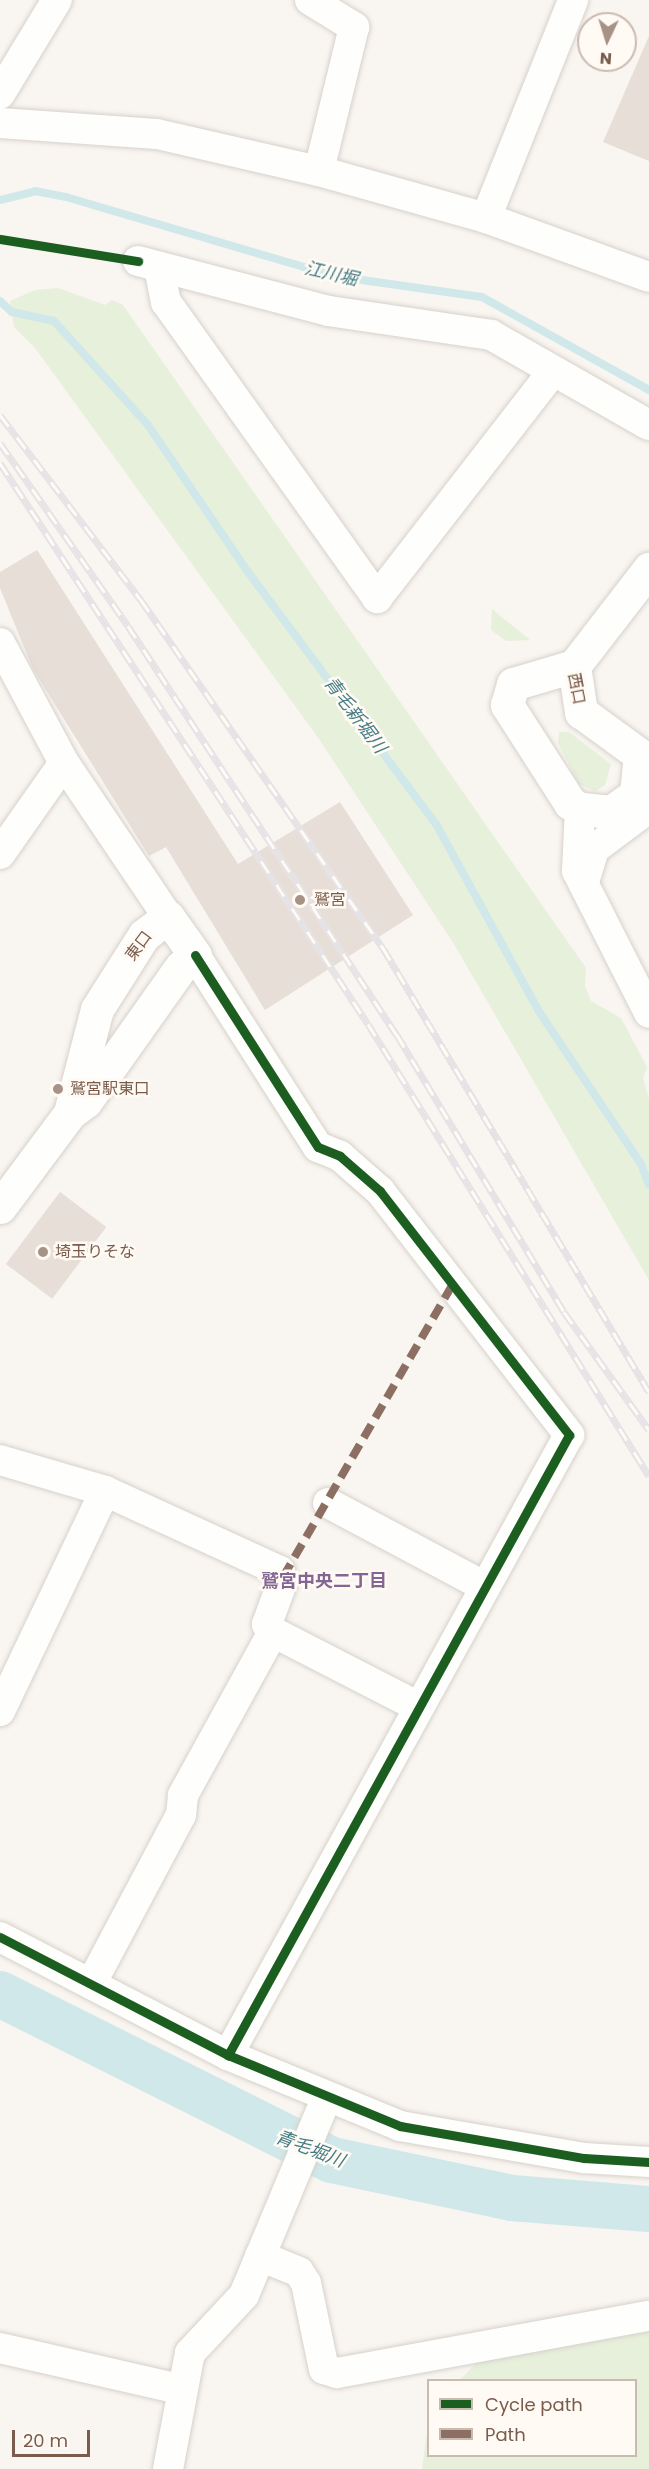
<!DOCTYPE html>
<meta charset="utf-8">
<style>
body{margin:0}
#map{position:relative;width:649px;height:2469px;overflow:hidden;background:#f9f5f0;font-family:Poppins,"Noto Sans JP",sans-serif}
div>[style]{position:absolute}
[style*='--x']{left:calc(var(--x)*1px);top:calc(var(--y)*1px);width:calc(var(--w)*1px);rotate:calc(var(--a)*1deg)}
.green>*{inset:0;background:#e7f0db}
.stream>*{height:8px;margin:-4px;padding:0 4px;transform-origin:4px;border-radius:4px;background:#d0e8ea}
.river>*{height:46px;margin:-23px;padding:0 23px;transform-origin:23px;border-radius:23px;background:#d0e8ea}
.building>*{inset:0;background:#e6ded7;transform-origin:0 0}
.roads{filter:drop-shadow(0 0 2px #d7d1cb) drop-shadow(0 0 2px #d7d1cb)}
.street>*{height:30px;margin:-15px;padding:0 15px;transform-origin:15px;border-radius:15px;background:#fefefd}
.secondary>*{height:33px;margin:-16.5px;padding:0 16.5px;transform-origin:16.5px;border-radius:16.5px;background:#fefefd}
.rail>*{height:7px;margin-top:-3.5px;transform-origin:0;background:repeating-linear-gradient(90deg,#fffaf3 0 14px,#e6e3e7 0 28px);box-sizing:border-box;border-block:2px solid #e6e3e7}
.quiet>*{height:8px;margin-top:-4px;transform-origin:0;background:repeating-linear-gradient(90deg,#8d6e63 0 15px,transparent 0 23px)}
.cycleway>*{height:9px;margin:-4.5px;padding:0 4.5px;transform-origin:4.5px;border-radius:4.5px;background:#1b5e20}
.dots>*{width:16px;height:16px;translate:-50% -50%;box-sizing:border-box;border:3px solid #fffaf3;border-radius:50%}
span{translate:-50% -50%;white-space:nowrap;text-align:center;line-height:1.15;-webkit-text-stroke:5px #fffaf3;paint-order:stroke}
.street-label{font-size:16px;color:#7a5c4d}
.poi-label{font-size:16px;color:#7a5c4d}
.left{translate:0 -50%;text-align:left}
.water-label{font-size:18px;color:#437c86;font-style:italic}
.neighbourhood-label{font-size:18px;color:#846695;font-weight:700}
.legend{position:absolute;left:427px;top:2379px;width:210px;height:78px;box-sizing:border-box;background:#fffaf3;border:2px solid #cabbb1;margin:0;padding:8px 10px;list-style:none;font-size:18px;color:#7a5c4d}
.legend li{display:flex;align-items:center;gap:12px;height:30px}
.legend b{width:30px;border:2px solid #cabbb1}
.north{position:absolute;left:577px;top:12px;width:60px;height:60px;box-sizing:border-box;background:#fffaf3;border:2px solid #cabbb1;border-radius:50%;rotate:184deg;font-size:16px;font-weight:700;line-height:24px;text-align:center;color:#7a5c4d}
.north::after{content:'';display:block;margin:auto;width:21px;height:27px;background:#a69286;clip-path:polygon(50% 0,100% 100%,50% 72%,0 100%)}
.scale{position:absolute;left:12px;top:2430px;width:78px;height:27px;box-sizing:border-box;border:3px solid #7a5c4d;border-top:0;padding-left:8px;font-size:18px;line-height:21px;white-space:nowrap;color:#7a5c4d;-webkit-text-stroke:4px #fffaf3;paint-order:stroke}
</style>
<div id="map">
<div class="green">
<i style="clip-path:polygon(58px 288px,105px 305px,112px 300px,123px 305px,586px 968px,585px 986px,591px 1001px,621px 1018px,647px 1067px,643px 1078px,649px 1099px,649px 1280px,454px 944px,319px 739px,35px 348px,14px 327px,10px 301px,35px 290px)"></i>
<i style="clip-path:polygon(492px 609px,530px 640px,506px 641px,491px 630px)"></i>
<i style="clip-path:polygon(559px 732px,569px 732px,611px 764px,605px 785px,595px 791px,579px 784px,558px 743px)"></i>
<i style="clip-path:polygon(649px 2305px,649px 2469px,422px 2469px,428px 2425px,428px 2456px,636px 2456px,636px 2380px,460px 2380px,500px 2338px)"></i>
</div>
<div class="stream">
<i style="--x:0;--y:200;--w:36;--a:-14"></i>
<i style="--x:35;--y:191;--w:32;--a:11"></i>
<i style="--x:66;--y:197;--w:279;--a:16.4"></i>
<i style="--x:334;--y:276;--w:149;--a:8.1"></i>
<i style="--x:482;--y:297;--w:191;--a:29.1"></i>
<i style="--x:0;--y:301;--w:16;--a:43"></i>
<i style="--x:12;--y:312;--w:43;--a:12.1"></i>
<i style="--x:54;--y:321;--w:140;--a:47.9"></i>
<i style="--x:148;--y:425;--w:178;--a:55.8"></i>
<i style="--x:248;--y:572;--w:314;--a:53.3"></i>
<i style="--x:436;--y:824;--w:216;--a:61.2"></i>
<i style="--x:540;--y:1013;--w:182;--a:56.2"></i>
<i style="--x:641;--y:1164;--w:22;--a:69"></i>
</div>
<div class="river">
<i style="--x:0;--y:1994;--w:371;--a:26.6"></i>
<i style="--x:332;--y:2160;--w:184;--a:11.9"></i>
<i style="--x:512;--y:2198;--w:137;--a:4.6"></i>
</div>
<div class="building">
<i style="clip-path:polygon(649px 36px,649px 161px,603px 142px)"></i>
<i style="clip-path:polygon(37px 550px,238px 864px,340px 802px,413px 915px,265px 1010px,166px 847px,149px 856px,33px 669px,0 588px,0 572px)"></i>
<i style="left:60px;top:1192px;width:58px;height:90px;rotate:37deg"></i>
</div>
<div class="roads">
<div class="street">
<i style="--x:310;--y:0;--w:52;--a:31.5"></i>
<i style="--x:354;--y:27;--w:148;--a:103.7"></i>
<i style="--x:0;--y:94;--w:110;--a:-58.8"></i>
<i style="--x:0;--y:123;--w:157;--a:4"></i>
<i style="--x:157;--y:134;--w:166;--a:12.9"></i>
<i style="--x:319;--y:171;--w:173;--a:15.7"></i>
<i style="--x:486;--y:218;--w:173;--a:19.9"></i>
<i style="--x:486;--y:218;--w:235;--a:-68.2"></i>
<i style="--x:138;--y:261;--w:197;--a:14.7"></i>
<i style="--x:329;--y:311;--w:164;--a:8.4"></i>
<i style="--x:491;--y:335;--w:182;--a:29.7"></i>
<i style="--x:159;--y:267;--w:36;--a:79"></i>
<i style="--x:166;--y:302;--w:364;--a:54.5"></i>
<i style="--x:377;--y:598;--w:286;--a:-52.2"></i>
<i style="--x:0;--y:643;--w:136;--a:61.9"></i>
<i style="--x:64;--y:763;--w:186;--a:56"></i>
<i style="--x:580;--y:809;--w:62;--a:92.8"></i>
<i style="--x:577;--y:871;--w:159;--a:63.1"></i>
<i style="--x:0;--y:854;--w:111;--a:-54.9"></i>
<i style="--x:584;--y:882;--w:34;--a:-73"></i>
<i style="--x:594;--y:849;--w:69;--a:-36.7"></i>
<i style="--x:195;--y:955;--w:228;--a:57.4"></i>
<i style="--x:318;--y:1147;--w:24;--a:22"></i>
<i style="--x:340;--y:1156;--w:53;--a:41.2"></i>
<i style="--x:380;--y:1191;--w:309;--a:52.2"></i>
<i style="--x:569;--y:1435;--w:708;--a:118.81"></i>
<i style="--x:0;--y:1460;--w:109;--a:16.4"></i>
<i style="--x:105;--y:1491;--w:192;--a:24.6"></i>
<i style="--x:280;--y:1571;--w:12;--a:81"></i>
<i style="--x:282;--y:1583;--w:44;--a:110.1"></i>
<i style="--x:267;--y:1624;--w:10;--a:53"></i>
<i style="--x:273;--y:1632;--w:164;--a:27.2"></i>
<i style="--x:328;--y:1503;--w:178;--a:28.1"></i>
<i style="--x:0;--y:1711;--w:244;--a:-64.5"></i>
<i style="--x:0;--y:1937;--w:257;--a:27.4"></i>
<i style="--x:228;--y:2055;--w:186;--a:22.4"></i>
<i style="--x:400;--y:2126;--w:187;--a:9.9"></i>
<i style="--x:584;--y:2158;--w:65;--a:3.5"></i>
<i style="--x:91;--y:1984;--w:191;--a:-62"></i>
<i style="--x:181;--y:1815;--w:20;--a:-84"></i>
<i style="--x:183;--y:1795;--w:186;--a:-61.1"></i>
<i style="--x:260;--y:2256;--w:42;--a:22.3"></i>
<i style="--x:299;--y:2272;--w:13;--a:58"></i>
<i style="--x:306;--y:2283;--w:88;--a:78.2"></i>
<i style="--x:324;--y:2369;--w:14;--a:17"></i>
<i style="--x:337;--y:2373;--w:317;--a:-10.4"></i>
<i style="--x:0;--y:2348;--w:184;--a:12.9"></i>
<i style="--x:168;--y:2469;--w:118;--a:-79.3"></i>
<i style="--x:190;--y:2353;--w:79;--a:-47"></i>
<i style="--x:244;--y:2295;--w:215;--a:-67.3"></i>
</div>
<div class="secondary">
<i style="--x:574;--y:666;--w:47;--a:81.3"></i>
<i style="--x:581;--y:712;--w:73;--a:36.1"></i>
<i style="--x:640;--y:755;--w:39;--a:96"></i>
<i style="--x:636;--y:794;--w:31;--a:144"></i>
<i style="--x:611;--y:812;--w:31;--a:-174"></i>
<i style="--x:580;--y:809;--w:12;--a:-149"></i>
<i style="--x:570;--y:803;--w:117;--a:-122.7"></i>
<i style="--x:507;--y:705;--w:22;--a:-74"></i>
<i style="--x:513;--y:684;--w:64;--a:-16.4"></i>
<i style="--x:574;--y:666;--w:123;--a:-52.3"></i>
<i style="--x:0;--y:1207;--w:117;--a:-53.3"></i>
<i style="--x:70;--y:1113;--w:20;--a:-37"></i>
<i style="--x:86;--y:1101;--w:164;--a:-54.7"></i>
<i style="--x:181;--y:967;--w:18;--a:-41"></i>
<i style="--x:195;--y:955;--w:47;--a:-125.4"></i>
<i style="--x:168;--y:917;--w:30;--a:143"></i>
<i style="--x:144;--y:935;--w:88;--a:122.4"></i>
<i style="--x:97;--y:1009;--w:107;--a:104.6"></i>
</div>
</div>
<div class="rail">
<i style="--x:0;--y:415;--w:233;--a:52.7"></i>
<i style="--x:141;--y:600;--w:424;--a:55.2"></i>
<i style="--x:383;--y:948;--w:518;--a:59.07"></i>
<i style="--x:0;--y:443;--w:223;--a:55"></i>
<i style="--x:128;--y:626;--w:490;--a:56.7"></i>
<i style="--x:397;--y:1035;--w:323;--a:58.9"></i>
<i style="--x:564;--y:1312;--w:145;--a:54.2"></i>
<i style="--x:0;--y:463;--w:671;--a:56.74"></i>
<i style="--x:368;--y:1024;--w:532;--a:58.13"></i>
</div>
<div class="quiet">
<i style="--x:283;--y:1577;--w:341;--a:-59.9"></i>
</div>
<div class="cycleway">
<i style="--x:0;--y:239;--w:140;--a:9.1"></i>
<i style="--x:195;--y:955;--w:228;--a:57.4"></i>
<i style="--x:318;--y:1147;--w:24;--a:22"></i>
<i style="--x:340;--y:1156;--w:53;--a:41.2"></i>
<i style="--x:380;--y:1191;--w:309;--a:52.2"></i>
<i style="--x:569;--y:1435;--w:708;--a:118.81"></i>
<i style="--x:0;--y:1937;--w:257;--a:27.4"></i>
<i style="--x:228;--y:2055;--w:186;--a:22.4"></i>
<i style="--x:400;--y:2126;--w:187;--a:9.9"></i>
<i style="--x:584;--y:2158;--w:65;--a:3.5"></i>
</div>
<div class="dots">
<i style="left:300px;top:900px;background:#a69286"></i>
<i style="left:58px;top:1089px;background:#a69286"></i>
<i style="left:43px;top:1252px;background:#a69286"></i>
</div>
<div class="street-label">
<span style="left:576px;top:689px;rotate:79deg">西口</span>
<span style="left:139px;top:946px;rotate:-53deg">東口</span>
</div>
<div class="poi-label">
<span class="left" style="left:314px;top:900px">鷲宮</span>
<span class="left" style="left:70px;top:1089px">鷲宮駅東口</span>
<span class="left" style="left:55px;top:1252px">埼玉りそな</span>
</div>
<div class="water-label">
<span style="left:331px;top:274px;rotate:13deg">江川堀</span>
<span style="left:355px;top:715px;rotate:53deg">青毛新堀川</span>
<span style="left:310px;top:2149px;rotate:21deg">青毛堀川</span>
</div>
<div class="neighbourhood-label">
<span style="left:324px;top:1581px">鷲宮中央二丁目</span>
</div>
<ul class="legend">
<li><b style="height:8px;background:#1b5e20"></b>Cycle path</li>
<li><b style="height:8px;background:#8d6e63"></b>Path</li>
</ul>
<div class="north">N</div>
<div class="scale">20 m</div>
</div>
